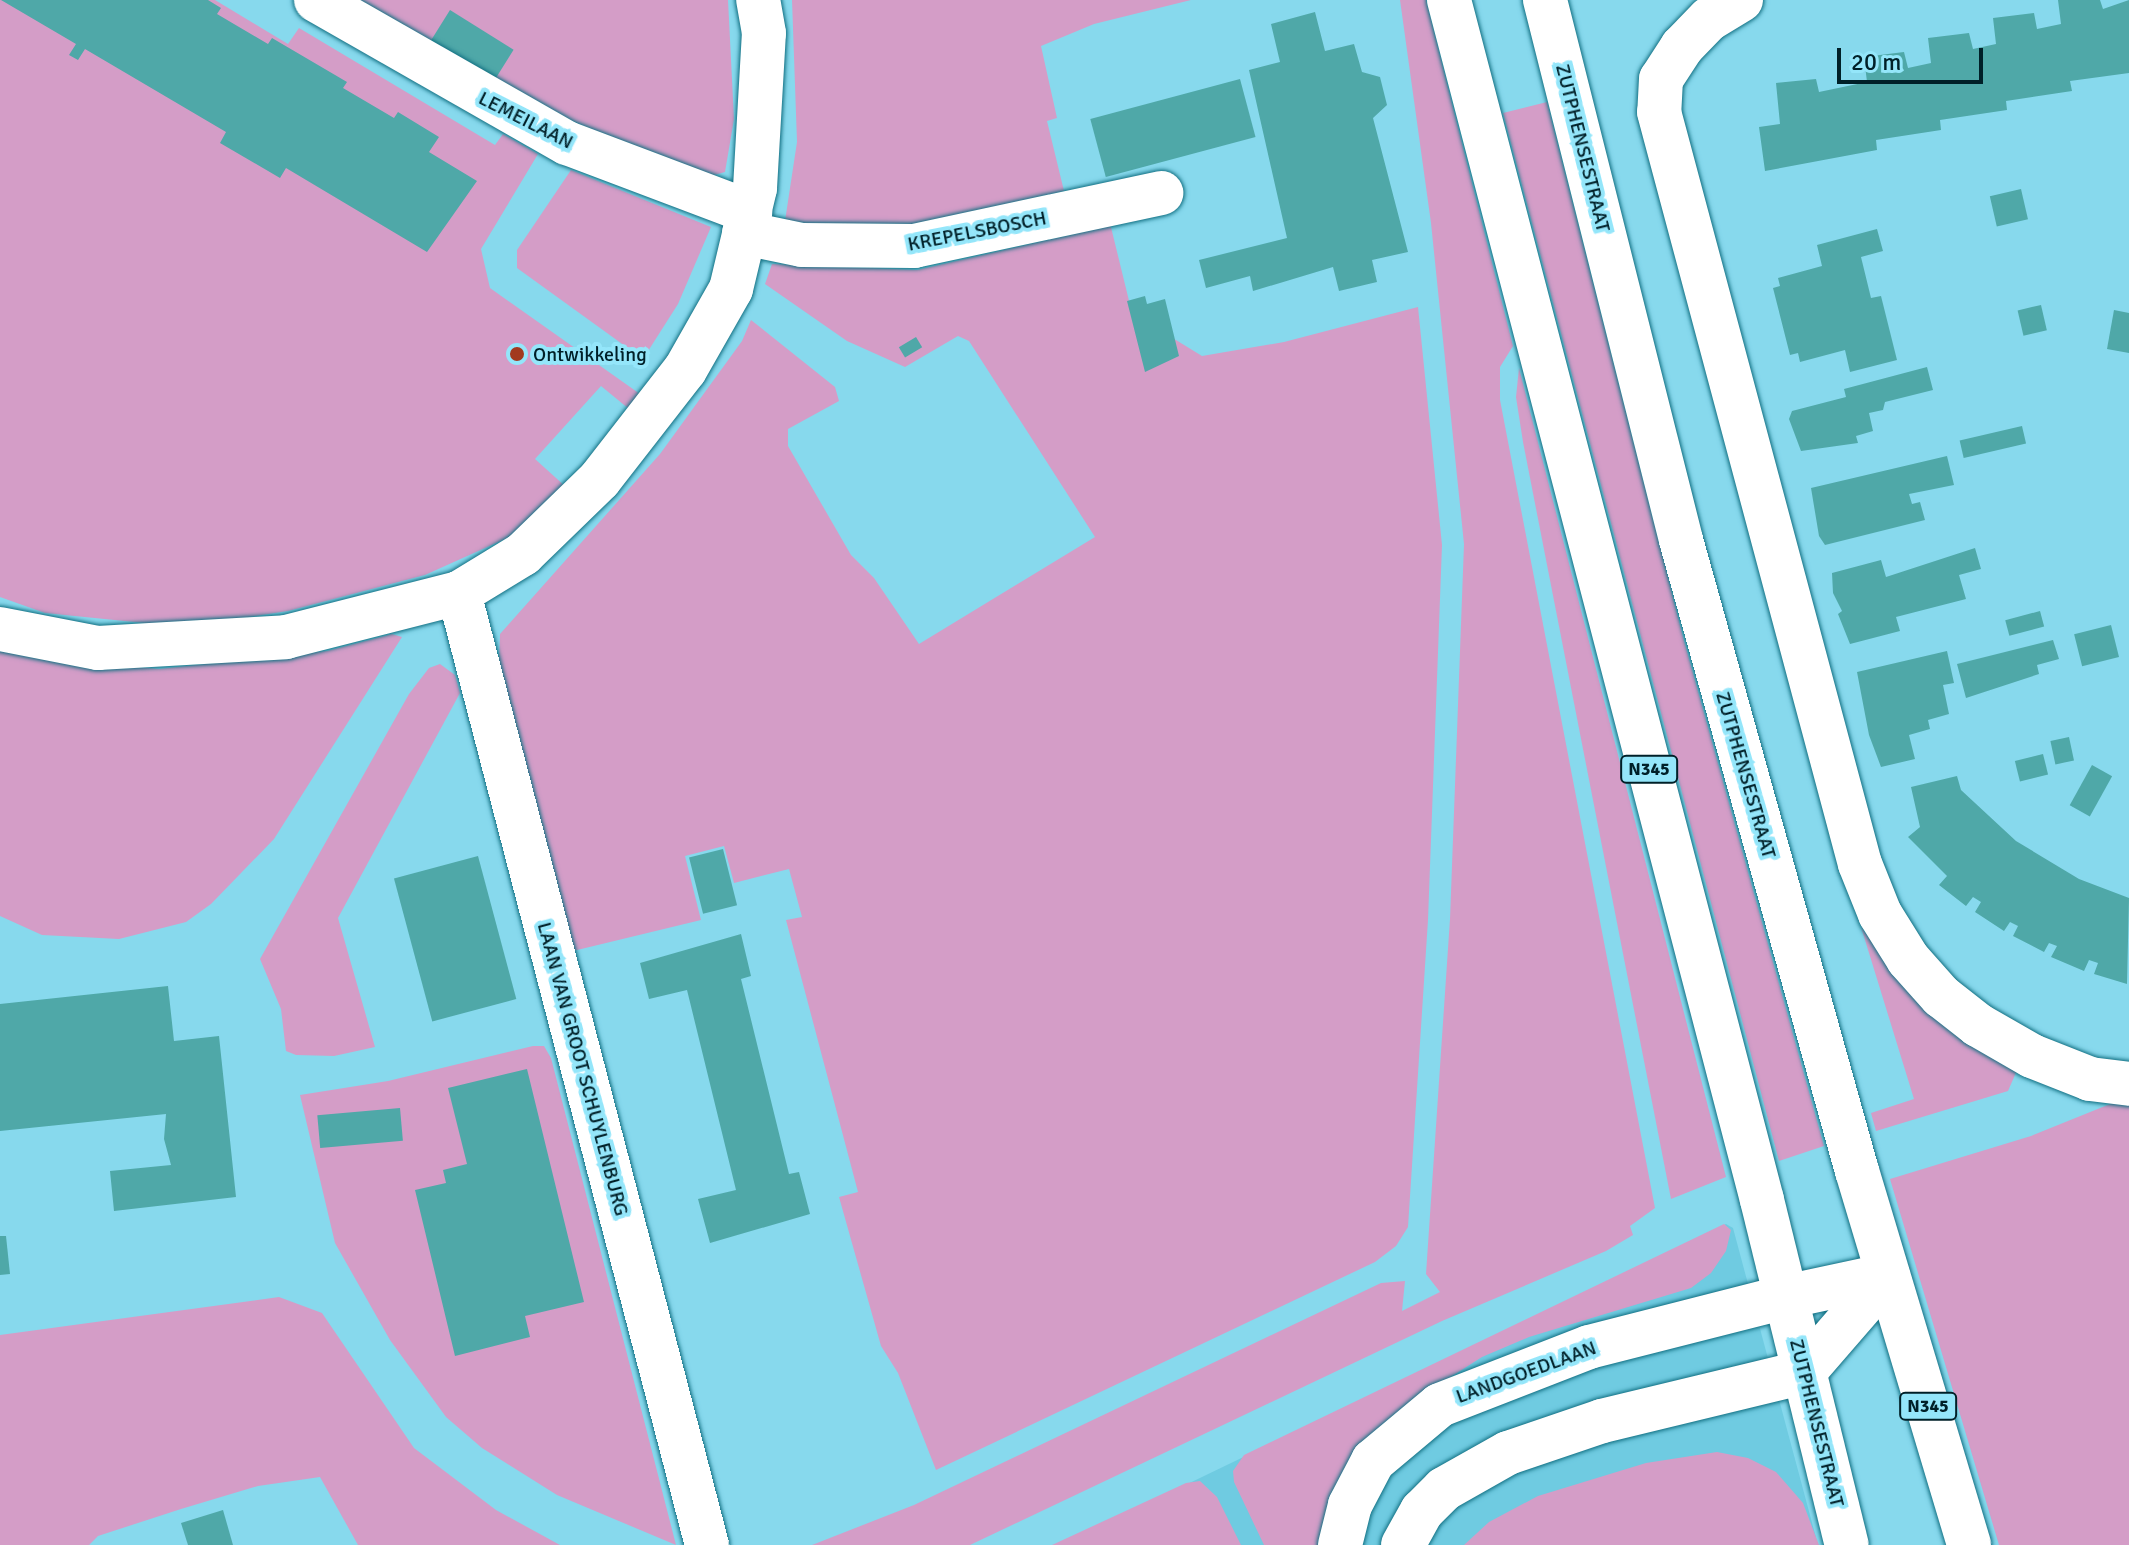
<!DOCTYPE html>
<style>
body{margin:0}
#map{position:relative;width:2129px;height:1545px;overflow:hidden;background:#87d9ed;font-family:Signika,sans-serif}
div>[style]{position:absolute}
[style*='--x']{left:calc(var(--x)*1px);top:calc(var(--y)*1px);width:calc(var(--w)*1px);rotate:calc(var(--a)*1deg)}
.built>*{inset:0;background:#6fcbe1}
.green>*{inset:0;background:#d49dc7}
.building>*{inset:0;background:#4fa8a8;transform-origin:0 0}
.roads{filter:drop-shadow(0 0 2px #116f82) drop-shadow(0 0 2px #116f82)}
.minor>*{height:44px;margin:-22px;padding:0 22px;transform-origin:22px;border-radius:22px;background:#fff}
.major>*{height:44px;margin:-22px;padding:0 22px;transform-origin:22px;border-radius:22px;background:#fff}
.dots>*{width:22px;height:22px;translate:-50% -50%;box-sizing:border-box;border:4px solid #94e6fa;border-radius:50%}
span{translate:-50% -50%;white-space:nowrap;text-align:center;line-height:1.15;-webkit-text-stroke:8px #94e6fa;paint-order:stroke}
.shield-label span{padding:2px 6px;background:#94e6fa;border:2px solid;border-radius:6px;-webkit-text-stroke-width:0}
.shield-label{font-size:18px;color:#002028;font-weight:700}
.street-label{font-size:20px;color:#002028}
.poi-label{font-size:20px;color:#002028}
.left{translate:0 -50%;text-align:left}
.scale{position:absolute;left:1837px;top:48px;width:146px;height:36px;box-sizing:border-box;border:4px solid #002028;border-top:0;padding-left:10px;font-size:24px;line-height:28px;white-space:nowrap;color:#002028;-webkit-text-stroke:6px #94e6fa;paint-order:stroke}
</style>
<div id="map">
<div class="built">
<i style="clip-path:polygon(1726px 1224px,1733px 1228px,1818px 1545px,1061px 1545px)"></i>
</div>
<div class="green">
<i style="clip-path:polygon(0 0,215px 0,288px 44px,299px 28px,495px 145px,503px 134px,538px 154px,481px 249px,490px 288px,640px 394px,629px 409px,601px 386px,535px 459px,566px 487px,514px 535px,425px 575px,288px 611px,184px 627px,45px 613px,0 597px)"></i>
<i style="clip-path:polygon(343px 0,728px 0,734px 119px,725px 172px,704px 178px,476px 79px)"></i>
<i style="clip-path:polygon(792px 0,1191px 0,1094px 24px,1041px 46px,1057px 118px,1047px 121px,1064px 191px,912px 226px,833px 226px,785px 221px,797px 142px)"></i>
<i style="clip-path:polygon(1400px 0,1426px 0,1513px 346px,1500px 367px,1500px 400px,1655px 1208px,1630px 1226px,1633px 1235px,1606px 1251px,1442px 1321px,970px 1545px,812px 1545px,914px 1505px,1381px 1283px,1405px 1281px,1402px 1311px,1440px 1292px,1426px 1274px,1450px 919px,1464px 544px,1431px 223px)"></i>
<i style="clip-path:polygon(1547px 102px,1683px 637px,1824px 1146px,1779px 1161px,1503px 113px)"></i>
<i style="clip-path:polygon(571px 170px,711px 227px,678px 304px,643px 359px,517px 268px,517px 250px)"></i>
<i style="clip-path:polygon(1109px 219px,1132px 313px,1202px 356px,1284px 342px,1418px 307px,1442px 545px,1428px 920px,1408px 1227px,1396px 1246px,1375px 1262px,936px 1470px,898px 1373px,881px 1346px,839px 1197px,858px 1192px,786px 920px,802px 917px,789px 869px,734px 883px,724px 846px,685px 856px,701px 920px,573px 951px,499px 663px,500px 634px,660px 454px,742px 341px,751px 320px,835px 387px,839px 401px,788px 429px,788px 446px,851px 555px,874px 578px,919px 644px,1095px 537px,969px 341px,958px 336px,905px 367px,847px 341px,765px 284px,772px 264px,917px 270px,1074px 234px)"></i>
<i style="clip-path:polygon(1519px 368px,1726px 1177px,1671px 1199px,1523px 442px,1516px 397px)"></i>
<i style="clip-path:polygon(392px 634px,402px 637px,274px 839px,211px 904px,186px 922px,119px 939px,42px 935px,0 916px,0 642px,62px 661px,159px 669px,327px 651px)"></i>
<i style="clip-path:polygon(440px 664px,455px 675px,460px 693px,338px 918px,375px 1047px,334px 1056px,296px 1055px,286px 1051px,281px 1009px,260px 959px,409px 694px,429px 668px)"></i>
<i style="clip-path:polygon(1861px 927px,1884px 958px,2018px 1068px,2008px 1091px,1876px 1131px,1871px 1113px,1914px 1099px)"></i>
<i style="clip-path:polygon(533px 1046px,544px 1046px,551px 1058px,676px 1545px,557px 1495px,482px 1448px,446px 1417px,390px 1340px,335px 1243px,300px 1095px,388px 1081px)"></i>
<i style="clip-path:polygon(2115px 1102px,2129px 1102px,2129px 1545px,1999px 1545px,1890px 1179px,2031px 1136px)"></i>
<i style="clip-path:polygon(1724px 1224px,1731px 1230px,1726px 1251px,1711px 1273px,1691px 1288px,1529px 1337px,1482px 1357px,1416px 1399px,1324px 1545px,1264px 1545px,1234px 1482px,1233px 1471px,1244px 1455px)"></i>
<i style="clip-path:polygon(279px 1297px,322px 1313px,414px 1448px,496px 1510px,560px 1545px,358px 1545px,320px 1477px,258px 1486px,181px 1509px,98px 1536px,89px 1545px,0 1545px,0 1335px)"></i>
<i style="clip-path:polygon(1717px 1452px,1748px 1458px,1776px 1472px,1803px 1503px,1819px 1545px,1464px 1545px,1489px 1522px,1538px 1496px,1646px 1463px)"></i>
<i style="clip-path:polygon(1200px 1481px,1217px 1497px,1241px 1545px,1052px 1545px,1186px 1483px)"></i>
</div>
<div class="building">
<i style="clip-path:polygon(1px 0,208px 0,221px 8px,217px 14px,268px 44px,272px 38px,347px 82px,343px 88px,394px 118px,398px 112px,439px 137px,429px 152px,477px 181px,427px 252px,286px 168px,280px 178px,220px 143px,226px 132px,85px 49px,78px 60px,69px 55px,76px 44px)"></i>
<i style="clip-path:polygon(2058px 0,2100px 0,2103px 9px,2129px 0,2129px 73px,2070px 81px,2072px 91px,2006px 101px,2007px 110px,1940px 120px,1941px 130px,1876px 140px,1877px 150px,1765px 171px,1759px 127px,1780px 124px,1776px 83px,1816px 79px,1819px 92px,1867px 82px,1864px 57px,1904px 52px,1908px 68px,1931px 63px,1928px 38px,1969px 33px,1973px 49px,1996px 44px,1993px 18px,2034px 13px,2037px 29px,2061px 24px)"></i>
<i style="left:450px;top:10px;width:75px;height:36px;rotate:32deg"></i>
<i style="clip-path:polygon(1315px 12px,1325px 51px,1354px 44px,1362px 72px,1380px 77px,1387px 105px,1373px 118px,1408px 252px,1372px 260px,1377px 282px,1339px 291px,1333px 267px,1253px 291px,1250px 276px,1206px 288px,1199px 260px,1287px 238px,1249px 70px,1280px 62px,1271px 24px)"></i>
<i style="left:1240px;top:79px;width:60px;height:155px;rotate:75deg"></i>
<i style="left:2021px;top:189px;width:31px;height:32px;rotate:77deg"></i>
<i style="clip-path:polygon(1877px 229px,1883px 251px,1861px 257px,1871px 298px,1881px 296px,1897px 360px,1850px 372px,1845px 350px,1800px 362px,1798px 353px,1790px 355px,1773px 288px,1780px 286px,1778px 278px,1822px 266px,1817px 245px)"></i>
<i style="clip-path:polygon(1145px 296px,1147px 304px,1165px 299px,1179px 356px,1145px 372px,1127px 301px)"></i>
<i style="left:2041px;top:305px;width:26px;height:24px;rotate:77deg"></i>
<i style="clip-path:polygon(2114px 310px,2129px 313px,2129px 353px,2107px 349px)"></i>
<i style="left:916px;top:337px;width:12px;height:20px;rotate:59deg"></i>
<i style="clip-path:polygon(1927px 367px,1933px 390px,1885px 402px,1883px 410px,1869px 413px,1873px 431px,1856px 436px,1858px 443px,1801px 451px,1789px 419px,1792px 411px,1846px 397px,1844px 389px)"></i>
<i style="left:2022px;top:426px;width:18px;height:64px;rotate:77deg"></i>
<i style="clip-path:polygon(1947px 456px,1954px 485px,1909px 494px,1912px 504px,1920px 502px,1925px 520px,1825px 545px,1819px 536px,1811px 488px)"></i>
<i style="clip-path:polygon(1975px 548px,1981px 569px,1959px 575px,1966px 599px,1896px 617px,1900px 631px,1850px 644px,1838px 614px,1842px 611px,1833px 593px,1832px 573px,1881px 560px,1886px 577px)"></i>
<i style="left:2040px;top:611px;width:16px;height:36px;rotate:75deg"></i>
<i style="left:2111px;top:625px;width:33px;height:38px;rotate:76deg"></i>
<i style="clip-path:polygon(2053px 640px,2059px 659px,2037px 665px,2039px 674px,1966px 698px,1957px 664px)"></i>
<i style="clip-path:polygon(1947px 651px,1954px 683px,1943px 685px,1949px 714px,1928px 720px,1930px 729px,1909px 735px,1915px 759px,1881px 767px,1869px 735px,1857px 672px)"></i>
<i style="left:2069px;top:737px;width:24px;height:19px;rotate:78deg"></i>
<i style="left:2043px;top:754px;width:21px;height:29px;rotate:76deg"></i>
<i style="left:2092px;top:765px;width:23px;height:46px;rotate:29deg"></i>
<i style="clip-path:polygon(1957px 776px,1961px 790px,2016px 841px,2079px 879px,2129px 898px,2127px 984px,2094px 974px,2098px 963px,2089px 960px,2084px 971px,2051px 957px,2057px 946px,2049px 943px,2044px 952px,2013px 936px,2018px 926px,2010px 922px,2004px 931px,1975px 912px,1981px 902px,1973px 897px,1966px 906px,1939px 885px,1947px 876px,1908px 837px,1920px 827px,1911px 787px)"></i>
<i style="left:723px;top:849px;width:58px;height:35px;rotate:76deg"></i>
<i style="left:478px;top:856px;width:148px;height:87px;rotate:75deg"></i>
<i style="clip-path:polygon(741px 934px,751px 976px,741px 979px,789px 1174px,799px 1172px,810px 1214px,710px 1243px,698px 1199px,736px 1190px,687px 990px,649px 999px,640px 963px)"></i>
<i style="clip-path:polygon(168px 986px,174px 1041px,219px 1036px,236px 1197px,114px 1211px,110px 1171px,171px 1165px,164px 1139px,166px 1114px,0 1131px,0 1004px)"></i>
<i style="clip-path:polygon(527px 1069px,584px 1302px,525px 1316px,530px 1337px,455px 1356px,415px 1190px,446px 1183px,443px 1170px,467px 1164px,448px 1088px)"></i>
<i style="left:400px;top:1108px;width:33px;height:83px;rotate:85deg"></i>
<i style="clip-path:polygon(0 1236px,6px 1236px,10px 1274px,0 1275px)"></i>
<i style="clip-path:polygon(223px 1510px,233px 1545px,188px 1545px,181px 1523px)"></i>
</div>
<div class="roads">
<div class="minor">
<i style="--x:316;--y:0;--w:289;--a:29.7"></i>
<i style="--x:567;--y:143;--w:196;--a:20.7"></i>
<i style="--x:1741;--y:0;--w:37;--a:149"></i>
<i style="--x:1709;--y:19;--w:39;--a:134"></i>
<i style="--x:1682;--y:47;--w:38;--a:123"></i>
<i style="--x:1661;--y:79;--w:33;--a:93"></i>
<i style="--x:1659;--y:112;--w:778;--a:75.04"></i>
<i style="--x:1860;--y:864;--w:54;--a:68.2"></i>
<i style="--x:1880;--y:914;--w:53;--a:58.1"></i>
<i style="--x:1908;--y:959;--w:50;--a:48.3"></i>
<i style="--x:1941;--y:996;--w:47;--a:38.1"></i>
<i style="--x:1978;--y:1025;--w:62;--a:29.9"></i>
<i style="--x:2032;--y:1056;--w:62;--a:21.6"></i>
<i style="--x:2090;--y:1079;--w:39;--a:7"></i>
<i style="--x:744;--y:233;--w:59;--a:11.7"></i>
<i style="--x:802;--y:245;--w:112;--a:0.5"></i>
<i style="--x:914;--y:246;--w:253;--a:-12.1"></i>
<i style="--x:459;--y:593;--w:984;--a:75.4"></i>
<i style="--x:0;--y:629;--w:100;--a:11"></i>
<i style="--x:98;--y:648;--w:188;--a:-3.3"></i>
<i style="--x:286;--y:637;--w:179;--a:-14.3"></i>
<i style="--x:459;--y:593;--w:75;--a:-31.4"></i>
<i style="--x:523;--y:554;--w:107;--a:-44.2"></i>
<i style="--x:600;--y:479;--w:138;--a:-52.1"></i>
<i style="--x:685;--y:370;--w:93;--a:-60.4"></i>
<i style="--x:731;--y:289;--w:104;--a:-76.6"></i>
<i style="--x:755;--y:188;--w:155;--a:-86.7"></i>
<i style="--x:764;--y:33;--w:34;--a:-100"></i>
<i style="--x:1340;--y:1545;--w:41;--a:-76"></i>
<i style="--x:1350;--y:1505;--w:50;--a:-62.4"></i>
<i style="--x:1373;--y:1461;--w:87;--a:-39.9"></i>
<i style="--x:1440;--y:1405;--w:160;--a:-21.3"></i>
<i style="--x:1589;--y:1347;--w:202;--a:-14.3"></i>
<i style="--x:1403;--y:1545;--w:39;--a:-61"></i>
<i style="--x:1422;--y:1511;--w:31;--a:-45"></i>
<i style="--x:1444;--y:1489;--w:73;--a:-29.4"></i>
<i style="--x:1508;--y:1453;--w:99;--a:-18.8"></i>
<i style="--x:1602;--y:1421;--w:208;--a:-13.6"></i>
</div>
<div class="major">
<i style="--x:1449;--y:0;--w:1240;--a:75.38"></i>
<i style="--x:1762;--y:1200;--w:355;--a:76.2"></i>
<i style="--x:1545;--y:0;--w:557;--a:75.86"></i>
<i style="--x:1681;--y:540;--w:655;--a:74.42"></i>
<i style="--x:1857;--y:1171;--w:390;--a:73.3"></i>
<i style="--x:1785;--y:1297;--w:105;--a:-12.1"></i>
<i style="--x:1804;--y:1372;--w:128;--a:-49.1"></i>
</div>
</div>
<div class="dots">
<i style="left:517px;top:354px;background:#a23a1f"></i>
</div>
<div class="shield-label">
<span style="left:1649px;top:769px">N345</span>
<span style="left:1928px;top:1406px">N345</span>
</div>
<div class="street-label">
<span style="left:526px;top:120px;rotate:27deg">LEMEILAAN</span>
<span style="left:1583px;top:148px;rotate:76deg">ZUTPHENSESTRAAT</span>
<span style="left:977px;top:231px;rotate:-11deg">KREPELSBOSCH</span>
<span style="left:1746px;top:775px;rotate:74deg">ZUTPHENSESTRAAT</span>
<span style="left:583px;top:1069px;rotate:75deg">LAAN VAN GROOT SCHUYLENBURG</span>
<span style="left:1526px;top:1372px;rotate:-20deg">LANDGOEDLAAN</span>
<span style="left:1817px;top:1423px;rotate:76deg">ZUTPHENSESTRAAT</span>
</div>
<div class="poi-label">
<span class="left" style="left:533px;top:354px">Ontwikkeling</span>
</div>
<div class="scale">20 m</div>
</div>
